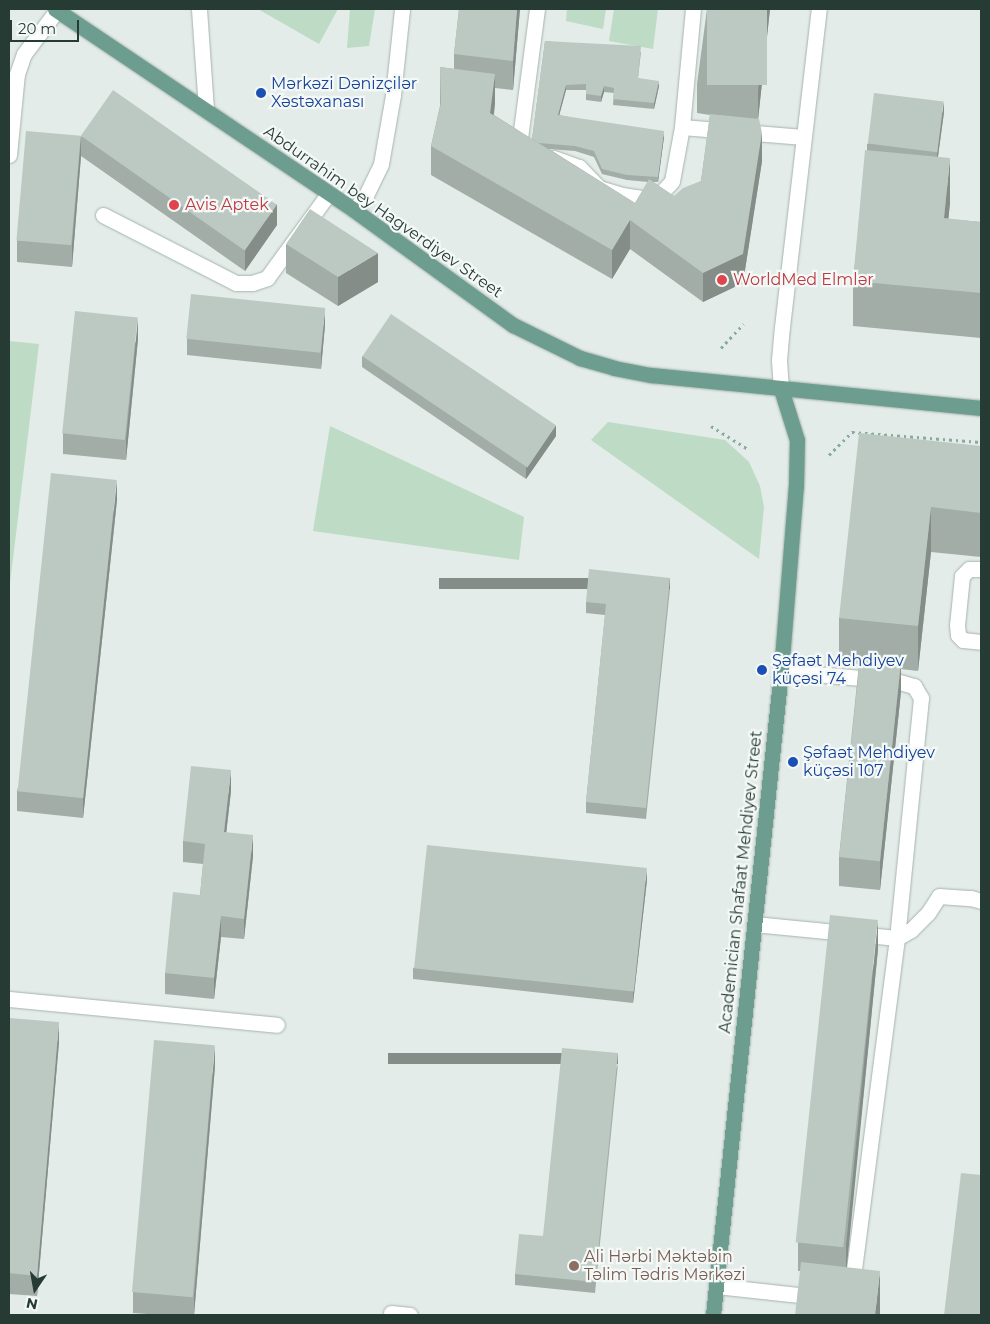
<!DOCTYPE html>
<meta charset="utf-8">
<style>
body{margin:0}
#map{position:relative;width:990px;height:1324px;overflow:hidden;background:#e3ece8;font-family:Montserrat,sans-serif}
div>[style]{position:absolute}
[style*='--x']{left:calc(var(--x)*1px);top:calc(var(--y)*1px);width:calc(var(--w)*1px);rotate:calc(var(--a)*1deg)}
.green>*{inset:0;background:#bedbc5}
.path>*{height:3px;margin-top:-1.5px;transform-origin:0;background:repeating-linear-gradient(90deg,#87ac9f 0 2.5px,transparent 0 6.5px)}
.roads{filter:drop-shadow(0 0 1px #a6b3ae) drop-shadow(0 0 1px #a6b3ae)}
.minor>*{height:15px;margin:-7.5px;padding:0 7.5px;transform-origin:7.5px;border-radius:7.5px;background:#fff}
.major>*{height:15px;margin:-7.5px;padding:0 7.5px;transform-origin:7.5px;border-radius:7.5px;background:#6c9d8f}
.wall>*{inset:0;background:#a2ada8}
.shaded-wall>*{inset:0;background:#848d88;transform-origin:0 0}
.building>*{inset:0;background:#bcc9c3;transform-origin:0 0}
.dots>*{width:14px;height:14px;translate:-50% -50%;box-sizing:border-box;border:2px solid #f4f8f6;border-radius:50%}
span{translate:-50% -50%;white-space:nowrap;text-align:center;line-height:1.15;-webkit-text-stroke:4.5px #f4f8f6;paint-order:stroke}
.transit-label{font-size:16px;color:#164399}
.left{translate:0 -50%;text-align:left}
.health-label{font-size:16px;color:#be3a42}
.street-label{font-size:16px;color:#253b34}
.education-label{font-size:16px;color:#785e54}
.frame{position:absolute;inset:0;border:10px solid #253b34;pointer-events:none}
.north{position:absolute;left:10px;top:1264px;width:50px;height:50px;-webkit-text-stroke:4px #f4f8f6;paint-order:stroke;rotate:192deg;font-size:14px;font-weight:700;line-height:20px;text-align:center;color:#253b34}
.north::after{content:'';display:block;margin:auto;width:18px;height:22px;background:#253b34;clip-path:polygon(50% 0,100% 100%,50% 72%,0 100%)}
.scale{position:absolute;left:10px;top:20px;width:69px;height:22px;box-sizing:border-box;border:2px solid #253b34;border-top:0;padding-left:6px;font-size:15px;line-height:18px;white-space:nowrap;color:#253b34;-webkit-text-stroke:4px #f4f8f6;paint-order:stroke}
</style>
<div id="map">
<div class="green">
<i style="clip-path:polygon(258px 9px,338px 9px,319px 44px)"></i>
<i style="clip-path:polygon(350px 9px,375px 9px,369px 46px,347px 48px)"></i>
<i style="clip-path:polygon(567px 9px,606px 9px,603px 29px,566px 21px)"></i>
<i style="clip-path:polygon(614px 9px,658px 9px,653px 49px,609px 41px)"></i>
<i style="clip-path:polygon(9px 341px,39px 344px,9px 592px)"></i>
<i style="clip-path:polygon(608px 422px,725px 440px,749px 462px,760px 486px,764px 507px,759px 559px,591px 440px)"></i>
<i style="clip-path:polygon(330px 426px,524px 517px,519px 560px,313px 531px)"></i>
</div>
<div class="path">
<i style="--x:721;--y:348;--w:33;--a:-47"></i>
<i style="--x:711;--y:426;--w:44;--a:31.9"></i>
<i style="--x:829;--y:455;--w:33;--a:-45"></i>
<i style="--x:852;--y:432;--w:129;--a:4.4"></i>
</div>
<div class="roads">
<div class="minor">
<i style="--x:199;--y:9;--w:101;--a:86"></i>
<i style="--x:682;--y:127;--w:122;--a:4.7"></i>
<i style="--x:526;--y:149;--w:13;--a:-119"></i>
<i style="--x:520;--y:138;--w:130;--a:-82.5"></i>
<i style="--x:9;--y:155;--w:81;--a:-84.4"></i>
<i style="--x:17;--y:74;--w:21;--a:-71"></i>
<i style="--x:24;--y:54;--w:55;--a:-53.1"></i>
<i style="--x:554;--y:158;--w:27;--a:20"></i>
<i style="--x:579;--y:167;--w:29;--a:46"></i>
<i style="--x:599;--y:188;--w:24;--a:17"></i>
<i style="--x:622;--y:195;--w:22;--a:8"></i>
<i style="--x:644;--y:198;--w:18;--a:-16"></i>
<i style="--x:661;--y:193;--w:16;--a:-47"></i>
<i style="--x:672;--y:181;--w:55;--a:-79.5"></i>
<i style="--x:682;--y:127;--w:119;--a:-84.7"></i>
<i style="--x:354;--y:210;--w:19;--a:-51"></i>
<i style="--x:366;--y:195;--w:34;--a:-64"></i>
<i style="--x:381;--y:164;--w:70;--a:-80.1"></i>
<i style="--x:393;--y:95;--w:86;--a:-84"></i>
<i style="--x:103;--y:215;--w:149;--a:27.1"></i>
<i style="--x:236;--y:283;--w:16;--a:0"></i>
<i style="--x:252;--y:283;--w:16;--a:-18"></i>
<i style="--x:267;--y:278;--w:105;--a:-53.9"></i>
<i style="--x:781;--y:389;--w:29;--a:-94"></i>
<i style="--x:779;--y:360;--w:33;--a:-85"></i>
<i style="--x:782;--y:327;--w:320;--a:-83.4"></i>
<i style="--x:981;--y:569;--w:12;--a:180"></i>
<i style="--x:969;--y:569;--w:10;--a:135"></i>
<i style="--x:962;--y:576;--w:49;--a:95.8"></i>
<i style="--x:957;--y:625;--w:10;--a:84"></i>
<i style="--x:958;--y:635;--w:7;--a:45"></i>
<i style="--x:963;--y:640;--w:18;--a:6"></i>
<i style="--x:781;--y:671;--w:115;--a:5"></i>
<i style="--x:896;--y:681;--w:19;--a:16"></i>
<i style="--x:914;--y:686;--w:14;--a:60"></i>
<i style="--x:921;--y:698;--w:241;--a:95.7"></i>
<i style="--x:897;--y:938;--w:341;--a:97.4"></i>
<i style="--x:853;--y:1276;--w:12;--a:114"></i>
<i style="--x:754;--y:924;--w:144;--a:5.6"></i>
<i style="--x:897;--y:938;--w:16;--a:-30"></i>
<i style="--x:911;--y:930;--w:24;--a:-45"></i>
<i style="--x:928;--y:913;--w:20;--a:-57"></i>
<i style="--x:939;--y:896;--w:32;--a:4"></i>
<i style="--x:971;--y:898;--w:10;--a:17"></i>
<i style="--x:9;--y:999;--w:269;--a:5.5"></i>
<i style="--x:717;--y:1286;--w:101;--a:6.3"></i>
<i style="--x:391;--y:1313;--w:19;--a:6"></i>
</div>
<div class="major">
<i style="--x:55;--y:9;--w:360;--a:33.9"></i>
<i style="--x:354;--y:210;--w:196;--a:35.9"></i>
<i style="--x:513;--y:325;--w:75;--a:26.2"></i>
<i style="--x:580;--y:358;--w:35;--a:16"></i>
<i style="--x:614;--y:368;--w:38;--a:11"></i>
<i style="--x:651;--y:375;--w:332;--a:5.7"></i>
<i style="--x:713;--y:1315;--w:648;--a:-83.97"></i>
<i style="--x:781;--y:671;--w:186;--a:-85.4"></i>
<i style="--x:796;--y:486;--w:46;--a:-88.8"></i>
<i style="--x:797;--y:440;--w:53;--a:-107.4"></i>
</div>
</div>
<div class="wall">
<i style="clip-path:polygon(evenodd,459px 9px,520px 9px,513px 90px,495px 88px,495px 103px,494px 115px,532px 139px,545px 41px,641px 52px,638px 78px,659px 86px,654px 109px,613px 105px,614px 93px,604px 92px,601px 102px,586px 100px,586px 90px,566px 90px,559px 115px,664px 137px,658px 182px,653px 182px,674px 196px,701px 181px,710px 115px,697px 113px,697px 84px,707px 9px,770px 9px,758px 119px,762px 161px,743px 283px,703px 302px,630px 249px,612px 279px,431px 175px,431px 146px,440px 106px,440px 67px,454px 69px,454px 54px,459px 9px,549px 149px,575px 151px,594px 157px,602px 174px,627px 180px,648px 182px,635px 203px,549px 149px)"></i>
<i style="clip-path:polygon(944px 112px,938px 157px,950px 203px,948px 219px,981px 222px,981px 338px,853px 326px,853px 281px,867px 150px,867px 144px)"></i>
<i style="clip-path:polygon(81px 136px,277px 225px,245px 271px,81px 156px,72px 267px,17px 262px,17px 241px)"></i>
<i style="clip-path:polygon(286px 244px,378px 282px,338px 306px,286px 273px)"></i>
<i style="clip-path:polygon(325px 325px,321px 369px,187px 355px,187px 339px)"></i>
<i style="clip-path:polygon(138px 339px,126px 460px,63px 454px,63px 433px)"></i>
<i style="clip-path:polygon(362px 356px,556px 436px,526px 479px,362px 367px)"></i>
<i style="clip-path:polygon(981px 446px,981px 557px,931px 552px,918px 671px,901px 669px,901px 692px,880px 890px,839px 886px,839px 857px,859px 664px,839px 662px,839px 618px)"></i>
<i style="clip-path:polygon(117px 500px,83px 818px,17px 811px,17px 791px)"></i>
<i style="clip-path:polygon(670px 589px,646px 819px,586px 813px,586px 802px,605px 615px,586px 613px,586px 602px)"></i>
<i style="clip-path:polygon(231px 791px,226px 833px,253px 856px,244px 939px,221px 937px,214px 999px,165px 994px,165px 973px,200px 895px,203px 864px,183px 862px,183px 841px)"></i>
<i style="clip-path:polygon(647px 880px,633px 1003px,413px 979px,413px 968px)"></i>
<i style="clip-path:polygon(878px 949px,846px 1267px,880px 1315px,800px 1271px,798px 1271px,798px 1242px)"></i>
<i style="clip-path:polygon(9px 1018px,59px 1042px,37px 1296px,9px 1294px)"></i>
<i style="clip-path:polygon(618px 1064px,595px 1293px,515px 1285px,515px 1274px,543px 1236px)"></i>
<i style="clip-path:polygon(215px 1066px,194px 1315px,162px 1315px,133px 1313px,133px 1292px)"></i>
</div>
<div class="shaded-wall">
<i style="clip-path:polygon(517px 9px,520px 9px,513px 90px,513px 61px)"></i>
<i style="clip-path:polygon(767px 9px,770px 9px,758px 120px,758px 91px)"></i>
<i style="clip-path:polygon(495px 74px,495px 103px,490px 142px,490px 113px)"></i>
<i style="clip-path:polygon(659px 81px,659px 86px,654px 109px,654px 103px)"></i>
<i style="clip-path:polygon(566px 85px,566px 90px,558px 120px,558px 115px)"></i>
<i style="clip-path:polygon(604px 86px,604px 92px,601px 102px,601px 96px)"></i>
<i style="clip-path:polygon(944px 101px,944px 112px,937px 163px,937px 153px)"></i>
<i style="clip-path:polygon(664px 131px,664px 137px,658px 182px,658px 177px)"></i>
<i style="clip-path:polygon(762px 133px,762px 161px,743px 283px,703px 302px,703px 273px)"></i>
<i style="clip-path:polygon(81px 136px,81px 156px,72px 267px,72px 246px)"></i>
<i style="clip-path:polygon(950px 158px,950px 203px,944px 263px,944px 218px)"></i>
<i style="clip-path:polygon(277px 204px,277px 225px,245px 271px,245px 250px)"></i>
<i style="clip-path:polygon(630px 220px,630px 249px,612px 279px,612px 250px)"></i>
<i style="clip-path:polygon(378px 253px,378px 282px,338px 306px,338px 277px)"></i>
<i style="clip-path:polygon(325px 309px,325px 325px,321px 369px,321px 353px)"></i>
<i style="clip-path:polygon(138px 318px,138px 339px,126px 460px,126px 440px)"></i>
<i style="clip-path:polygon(556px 425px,556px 436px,526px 479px,526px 468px)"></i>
<i style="clip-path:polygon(117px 480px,117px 500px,83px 818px,83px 797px)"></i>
<i style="clip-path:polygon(931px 507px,931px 552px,918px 671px,918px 626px)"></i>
<i style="left:670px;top:578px;width:11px;height:231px;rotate:90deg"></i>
<i style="clip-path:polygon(901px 663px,901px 692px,880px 890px,880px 861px)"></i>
<i style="clip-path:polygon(231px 770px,231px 791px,224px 853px,224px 832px)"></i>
<i style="clip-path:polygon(253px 835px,253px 856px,244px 939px,244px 919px)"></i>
<i style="clip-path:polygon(647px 869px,647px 880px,633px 1003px,633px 992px)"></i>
<i style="clip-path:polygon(221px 916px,221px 937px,214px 999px,214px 978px)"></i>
<i style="clip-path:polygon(878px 920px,878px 949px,846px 1275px,846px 1246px)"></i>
<i style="clip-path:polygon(59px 1022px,59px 1042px,37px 1296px,37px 1276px)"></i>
<i style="clip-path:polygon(215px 1045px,215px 1066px,194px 1315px,194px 1297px)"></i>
<i style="left:618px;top:1053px;width:11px;height:230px;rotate:90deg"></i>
<i style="clip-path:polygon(880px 1271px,880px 1315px,875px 1315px)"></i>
</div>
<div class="building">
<i style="clip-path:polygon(459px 9px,517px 9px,513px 61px,454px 54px)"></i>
<i style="left:707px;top:9px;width:60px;height:76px"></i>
<i style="clip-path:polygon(545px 41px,641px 46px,638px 78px,659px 81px,654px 103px,613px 99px,614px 88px,604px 86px,601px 96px,586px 94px,586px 84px,566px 85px,558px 115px,664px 131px,658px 177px,627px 175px,602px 169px,594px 151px,575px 146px,539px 143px,532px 139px)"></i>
<i style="clip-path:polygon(440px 67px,495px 74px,490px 113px,635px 203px,649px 179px,674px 196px,683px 188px,701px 181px,710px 114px,759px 119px,762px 133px,743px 254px,703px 273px,630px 220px,612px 250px,431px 146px,441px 103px)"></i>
<i style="left:113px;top:90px;width:200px;height:56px;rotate:35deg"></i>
<i style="left:874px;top:93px;width:70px;height:51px;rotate:7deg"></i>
<i style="left:26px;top:131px;width:55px;height:110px;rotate:5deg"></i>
<i style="clip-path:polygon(865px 150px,950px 158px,944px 218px,981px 222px,981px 293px,853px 281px)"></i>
<i style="clip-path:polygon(310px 209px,378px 253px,338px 277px,286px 244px)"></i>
<i style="left:191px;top:294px;width:135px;height:45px;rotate:6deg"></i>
<i style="left:75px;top:311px;width:63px;height:123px;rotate:6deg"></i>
<i style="left:391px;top:314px;width:199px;height:51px;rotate:34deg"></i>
<i style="clip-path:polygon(859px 433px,981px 446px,981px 513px,931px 507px,918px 626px,839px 618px)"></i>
<i style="left:51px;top:473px;width:66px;height:320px;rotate:6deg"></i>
<i style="clip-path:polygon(589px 569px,670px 578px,646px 808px,586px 802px,606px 604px,586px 602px)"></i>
<i style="left:860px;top:659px;width:41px;height:199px;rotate:6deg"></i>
<i style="clip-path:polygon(191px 766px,231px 770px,224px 832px,253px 835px,244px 919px,221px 916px,214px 978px,165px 973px,173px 892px,200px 895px,205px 844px,183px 841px)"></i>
<i style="left:427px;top:845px;width:221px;height:124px;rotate:6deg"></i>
<i style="left:830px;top:915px;width:48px;height:329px;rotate:6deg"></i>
<i style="clip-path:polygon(9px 1018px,59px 1022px,37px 1276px,9px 1273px)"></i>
<i style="left:154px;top:1040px;width:61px;height:253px;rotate:5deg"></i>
<i style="clip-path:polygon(562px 1048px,618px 1053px,595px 1282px,515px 1274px,519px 1234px,543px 1236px)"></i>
<i style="clip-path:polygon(961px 1173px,981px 1175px,981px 1315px,944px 1315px)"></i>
<i style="clip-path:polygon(801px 1262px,880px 1271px,875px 1315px,795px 1315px)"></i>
</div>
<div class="dots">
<i style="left:261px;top:93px;background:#1a4fb4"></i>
<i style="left:174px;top:205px;background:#e0444e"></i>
<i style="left:722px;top:280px;background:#e0444e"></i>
<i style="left:762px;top:670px;background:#1a4fb4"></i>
<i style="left:793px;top:762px;background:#1a4fb4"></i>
<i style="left:574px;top:1266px;background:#8d6e63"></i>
</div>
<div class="transit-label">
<span class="left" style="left:271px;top:93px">Mərkəzi Dənizçilər<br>Xəstəxanası</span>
<span class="left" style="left:772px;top:670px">Şəfaət Mehdiyev<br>küçəsi 74</span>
<span class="left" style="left:803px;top:762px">Şəfaət Mehdiyev<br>küçəsi 107</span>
</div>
<div class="health-label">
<span class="left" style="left:185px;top:205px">Avis Aptek</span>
<span class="left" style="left:733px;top:280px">WorldMed Elmlər</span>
</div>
<div class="street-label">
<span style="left:383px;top:212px;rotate:35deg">Abdurrahim bey Hagverdiyev Street</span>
<span style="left:741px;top:882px;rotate:-84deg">Academician Shafaat Mehdiyev Street</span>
</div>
<div class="education-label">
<span class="left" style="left:584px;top:1266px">Ali Hərbi Məktəbin<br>Təlim Tədris Mərkəzi</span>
</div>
<div class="frame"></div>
<div class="north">N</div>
<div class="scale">20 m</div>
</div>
